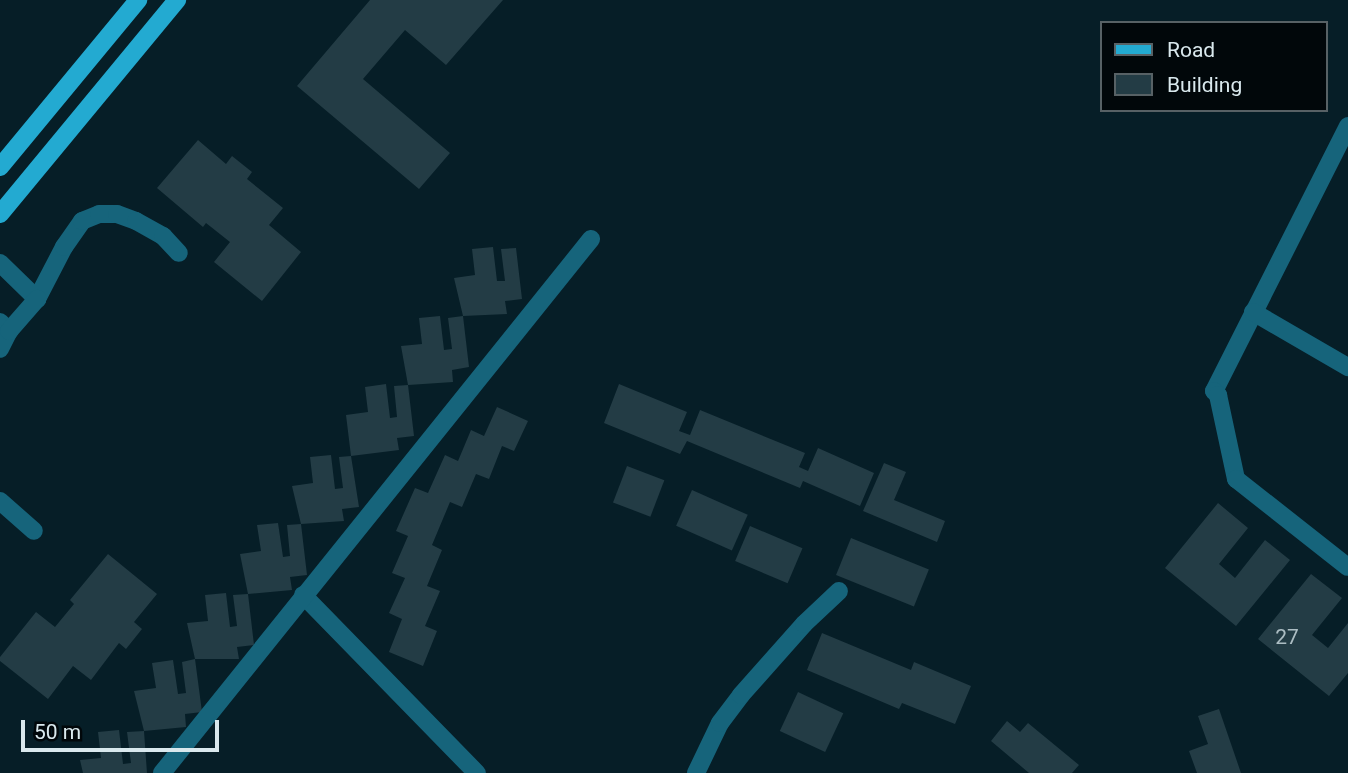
<!DOCTYPE html>
<style>
body{margin:0}
#map{position:relative;width:1348px;height:773px;overflow:hidden;background:#061e27;font-family:Roboto,sans-serif}
div>[style]{position:absolute}
[style*='--x']{left:calc(var(--x)*1px);top:calc(var(--y)*1px);width:calc(var(--w)*1px);rotate:calc(var(--a)*1deg)}
.building>*{inset:0;background:#233c45;transform-origin:0 0}
.minor>*{height:18px;margin:-9px;padding:0 9px;transform-origin:9px;border-radius:9px;background:#16647b}
.major>*{height:18px;margin:-9px;padding:0 9px;transform-origin:9px;border-radius:9px;background:#23aad1}
span{translate:-50% -50%;white-space:nowrap;text-align:center;line-height:1.15;-webkit-text-stroke:6px #01070a;paint-order:stroke}
.number-label{font-size:21px;color:#acbdc3}
.number-label span{-webkit-text-stroke-width:0}
.legend{position:absolute;left:1100px;top:21px;width:228px;height:91px;box-sizing:border-box;background:#01070a;border:2px solid #576165;margin:0;padding:9px 12px;list-style:none;font-size:21px;color:#d9e8ed}
.legend li{display:flex;align-items:center;gap:14px;height:35px}
.legend b{width:35px;border:2px solid #576165}
.scale{position:absolute;left:21px;top:720px;width:198px;height:32px;box-sizing:border-box;border:4px solid #d9e8ed;border-top:0;padding-left:9px;font-size:21px;line-height:24px;white-space:nowrap;color:#d9e8ed;-webkit-text-stroke:5px #01070a;paint-order:stroke}
</style>
<div id="map">
<div class="building">
<i style="clip-path:polygon(370px 0,503px 0,446px 65px,405px 30px,363px 79px,450px 153px,419px 189px,297px 86px)"></i>
<i style="clip-path:polygon(198px 140px,226px 164px,232px 156px,252px 172px,247px 179px,283px 208px,269px 225px,301px 252px,262px 301px,214px 262px,230px 242px,206px 223px,203px 227px,157px 188px)"></i>
<i style="clip-path:polygon(493px 247px,497px 281px,505px 281px,501px 249px,516px 248px,522px 299px,505px 301px,507px 314px,463px 316px,454px 278px,475px 275px,472px 249px)"></i>
<i style="clip-path:polygon(440px 316px,444px 350px,452px 349px,448px 318px,463px 316px,469px 367px,452px 370px,453px 382px,408px 385px,401px 346px,422px 344px,419px 318px)"></i>
<i style="clip-path:polygon(386px 384px,390px 418px,397px 417px,394px 386px,408px 385px,414px 436px,397px 438px,399px 450px,351px 456px,346px 415px,368px 412px,365px 387px)"></i>
<i style="clip-path:polygon(619px 384px,687px 412px,679px 431px,690px 435px,700px 410px,805px 453px,799px 467px,808px 471px,818px 448px,874px 473px,860px 506px,803px 481px,800px 488px,687px 441px,680px 454px,604px 423px)"></i>
<i style="clip-path:polygon(497px 407px,528px 421px,514px 451px,502px 446px,489px 479px,476px 474px,462px 507px,450px 502px,432px 545px,442px 550px,427px 586px,440px 591px,425px 626px,437px 631px,423px 666px,389px 652px,402px 619px,389px 613px,405px 578px,392px 573px,408px 536px,396px 531px,415px 488px,428px 493px,445px 455px,458px 461px,471px 430px,484px 436px)"></i>
<i style="clip-path:polygon(331px 455px,335px 489px,343px 488px,339px 457px,351px 456px,359px 507px,342px 509px,344px 521px,301px 524px,292px 486px,313px 483px,310px 457px)"></i>
<i style="clip-path:polygon(884px 463px,906px 472px,894px 500px,945px 521px,937px 542px,863px 511px)"></i>
<i style="left:627px;top:466px;width:40px;height:39px;rotate:21deg"></i>
<i style="left:692px;top:490px;width:61px;height:39px;rotate:24deg"></i>
<i style="clip-path:polygon(1218px 503px,1248px 528px,1219px 564px,1235px 578px,1265px 540px,1290px 560px,1236px 626px,1165px 568px)"></i>
<i style="clip-path:polygon(278px 523px,283px 557px,290px 556px,287px 525px,301px 524px,307px 575px,290px 577px,292px 590px,248px 594px,254px 645px,237px 647px,239px 659px,195px 659px,187px 623px,208px 621px,205px 595px,226px 593px,230px 627px,237px 626px,233px 595px,248px 594px,240px 554px,261px 551px,257px 525px)"></i>
<i style="left:750px;top:526px;width:57px;height:38px;rotate:23deg"></i>
<i style="left:851px;top:538px;width:84px;height:40px;rotate:22deg"></i>
<i style="clip-path:polygon(108px 554px,157px 594px,134px 622px,142px 629px,126px 649px,119px 643px,91px 680px,73px 666px,48px 699px,0 661px,0 657px,36px 612px,55px 627px,74px 604px,70px 600px)"></i>
<i style="clip-path:polygon(1311px 574px,1342px 598px,1312px 635px,1328px 648px,1348px 623px,1348px 673px,1329px 696px,1258px 639px)"></i>
<i style="clip-path:polygon(822px 633px,911px 670px,914px 662px,971px 686px,955px 724px,902px 703px,899px 709px,807px 670px)"></i>
<i style="clip-path:polygon(195px 659px,202px 712px,185px 714px,186px 727px,144px 731px,147px 773px,83px 773px,80px 760px,101px 758px,98px 732px,119px 730px,123px 764px,131px 763px,127px 732px,144px 731px,134px 691px,156px 688px,152px 663px,173px 660px,178px 694px,186px 693px,182px 662px)"></i>
<i style="left:798px;top:692px;width:50px;height:43px;rotate:25deg"></i>
<i style="clip-path:polygon(1219px 709px,1241px 773px,1197px 773px,1189px 751px,1208px 744px,1198px 716px)"></i>
<i style="clip-path:polygon(1007px 721px,1020px 732px,1028px 723px,1079px 765px,1072px 773px,1029px 773px,991px 741px)"></i>
</div>
<div class="minor">
<i style="--x:1348;--y:126;--w:297;--a:116.8"></i>
<i style="--x:1214;--y:391;--w:6;--a:45"></i>
<i style="--x:1218;--y:395;--w:86;--a:77.9"></i>
<i style="--x:1236;--y:479;--w:142;--a:38.2"></i>
<i style="--x:0;--y:263;--w:52;--a:44.2"></i>
<i style="--x:37;--y:299;--w:59;--a:-62.6"></i>
<i style="--x:64;--y:247;--w:32;--a:-55"></i>
<i style="--x:82;--y:221;--w:18;--a:-22"></i>
<i style="--x:99;--y:214;--w:18;--a:0"></i>
<i style="--x:117;--y:214;--w:20;--a:20"></i>
<i style="--x:136;--y:221;--w:31;--a:29"></i>
<i style="--x:163;--y:236;--w:23;--a:47"></i>
<i style="--x:1253;--y:312;--w:110;--a:30.1"></i>
<i style="--x:0;--y:322;--w:13;--a:45"></i>
<i style="--x:9;--y:331;--w:20;--a:117"></i>
<i style="--x:9;--y:331;--w:43;--a:-48.8"></i>
<i style="--x:0;--y:501;--w:45;--a:41.4"></i>
<i style="--x:303;--y:595;--w:249;--a:45.7"></i>
<i style="--x:162;--y:773;--w:685;--a:-51.22"></i>
<i style="--x:696;--y:773;--w:55;--a:-64.4"></i>
<i style="--x:720;--y:723;--w:35;--a:-53"></i>
<i style="--x:741;--y:695;--w:95;--a:-48.4"></i>
<i style="--x:804;--y:624;--w:48;--a:-43.3"></i>
</div>
<div class="major">
<i style="--x:0;--y:167;--w:217;--a:-50.4"></i>
<i style="--x:0;--y:214;--w:278;--a:-50.4"></i>
</div>
<div class="number-label">
<span style="left:1287px;top:637px">27</span>
</div>
<ul class="legend">
<li><b style="height:9px;background:#23aad1"></b>Road</li>
<li><b style="height:19px;background:#233c45"></b>Building</li>
</ul>
<div class="scale">50 m</div>
</div>
